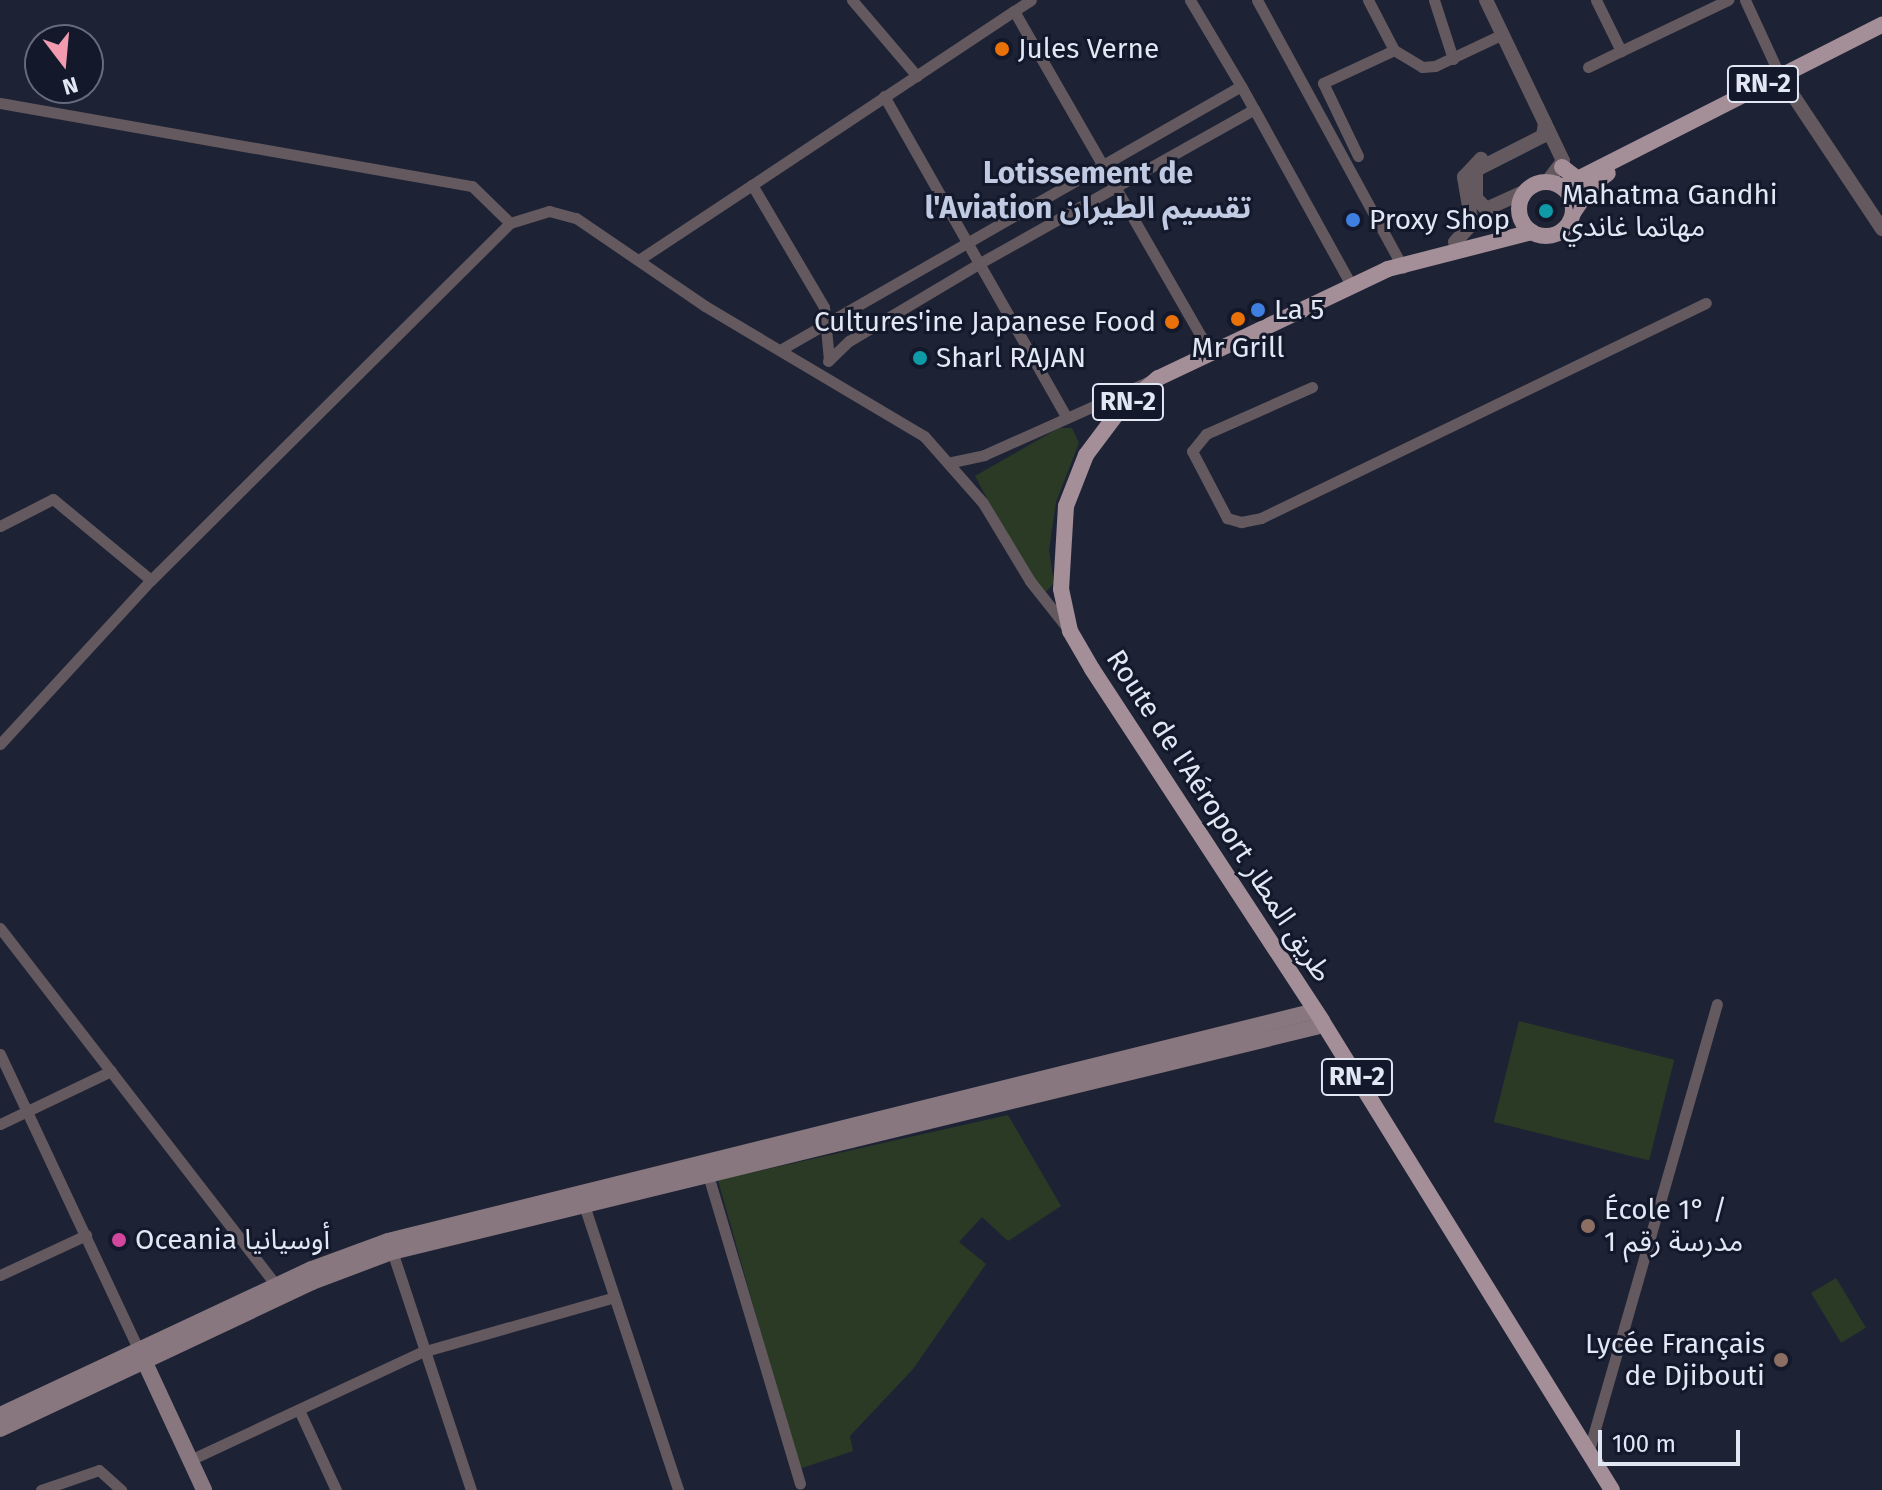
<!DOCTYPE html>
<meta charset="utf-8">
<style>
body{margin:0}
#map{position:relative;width:1882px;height:1490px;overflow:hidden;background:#1d2335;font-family:"Fira Sans","Noto Sans Arabic",sans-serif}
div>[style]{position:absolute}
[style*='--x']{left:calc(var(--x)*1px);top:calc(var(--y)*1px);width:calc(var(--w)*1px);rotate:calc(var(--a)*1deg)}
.green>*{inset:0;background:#2a3a25;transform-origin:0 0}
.minor>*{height:11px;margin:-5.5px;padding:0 5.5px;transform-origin:5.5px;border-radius:5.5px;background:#64595e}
.tertiary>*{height:14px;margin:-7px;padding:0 7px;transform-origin:7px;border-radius:7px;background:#64595e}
.secondary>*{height:16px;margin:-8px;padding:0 8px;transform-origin:8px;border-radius:8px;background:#88777e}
.primary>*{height:16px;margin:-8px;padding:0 8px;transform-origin:8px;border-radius:8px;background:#a48e98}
.primary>.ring{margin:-8px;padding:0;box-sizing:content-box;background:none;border:16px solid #a48e98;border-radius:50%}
.dots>*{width:22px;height:22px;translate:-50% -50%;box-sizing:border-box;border:4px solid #13192b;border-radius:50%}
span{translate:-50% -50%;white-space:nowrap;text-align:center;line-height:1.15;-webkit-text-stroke:6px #13192b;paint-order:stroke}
.shield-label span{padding:2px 6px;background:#13192b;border:2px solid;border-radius:6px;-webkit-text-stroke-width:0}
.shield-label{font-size:26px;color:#e2e7f4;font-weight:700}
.poi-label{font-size:28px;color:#e2e7f4}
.left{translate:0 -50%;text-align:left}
.right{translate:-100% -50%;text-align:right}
.street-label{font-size:28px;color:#e2e7f4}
.neighbourhood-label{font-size:30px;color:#c0cae2;font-weight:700}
.north{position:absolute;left:24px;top:24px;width:80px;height:80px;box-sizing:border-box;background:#13192b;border:2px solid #666b7b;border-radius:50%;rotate:164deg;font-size:22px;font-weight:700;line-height:32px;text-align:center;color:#e2e7f4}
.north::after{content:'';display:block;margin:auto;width:28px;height:36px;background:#f19ab0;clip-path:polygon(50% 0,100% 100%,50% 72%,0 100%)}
.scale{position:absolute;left:1598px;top:1430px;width:142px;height:36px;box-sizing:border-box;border:4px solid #e2e7f4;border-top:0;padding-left:10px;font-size:24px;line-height:28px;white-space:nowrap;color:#e2e7f4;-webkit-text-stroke:6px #13192b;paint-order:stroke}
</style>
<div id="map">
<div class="green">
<i style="clip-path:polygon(1059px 428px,1072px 428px,1079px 443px,1056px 502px,1049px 550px,1054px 583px,1045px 593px,1029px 576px,975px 476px)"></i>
<i style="left:1519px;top:1021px;width:160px;height:104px;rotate:14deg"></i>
<i style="clip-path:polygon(1008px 1115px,1061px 1206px,1008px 1241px,982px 1217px,959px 1242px,986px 1264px,913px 1369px,850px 1436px,853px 1451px,799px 1469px,718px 1180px)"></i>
<i style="left:1836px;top:1278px;width:58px;height:29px;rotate:59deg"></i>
</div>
<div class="minor">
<i style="--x:852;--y:0;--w:100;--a:49.5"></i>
<i style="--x:1257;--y:0;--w:305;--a:61.4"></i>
<i style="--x:1368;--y:0;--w:56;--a:62.5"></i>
<i style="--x:1394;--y:50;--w:33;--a:31"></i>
<i style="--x:1422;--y:67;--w:13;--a:-4"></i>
<i style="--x:1435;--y:66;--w:75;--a:-25.2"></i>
<i style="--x:1434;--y:0;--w:62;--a:72.1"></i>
<i style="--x:1596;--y:0;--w:57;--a:63.9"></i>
<i style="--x:1621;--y:51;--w:119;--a:-25.5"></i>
<i style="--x:1745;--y:0;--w:84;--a:65.3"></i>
<i style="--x:1014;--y:11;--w:20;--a:-33"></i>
<i style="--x:1588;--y:67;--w:37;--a:-26"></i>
<i style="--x:1241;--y:86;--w:26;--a:61"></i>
<i style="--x:884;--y:96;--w:370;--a:60.4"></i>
<i style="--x:0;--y:103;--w:479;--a:10"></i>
<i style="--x:472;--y:186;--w:53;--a:44.2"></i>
<i style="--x:1358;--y:156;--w:81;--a:-115.6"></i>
<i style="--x:1323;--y:83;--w:78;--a:-24.9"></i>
<i style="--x:640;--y:259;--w:134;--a:-33.5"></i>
<i style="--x:780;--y:350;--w:531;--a:-29.8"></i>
<i style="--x:1241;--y:86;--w:100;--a:-120.7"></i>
<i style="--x:829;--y:360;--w:53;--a:-95.4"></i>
<i style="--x:824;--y:307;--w:142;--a:-120.5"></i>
<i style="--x:752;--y:185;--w:315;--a:-33.6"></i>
<i style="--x:1014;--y:11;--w:393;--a:60.1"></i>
<i style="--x:828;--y:361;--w:29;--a:-44"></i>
<i style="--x:849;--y:341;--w:152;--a:-30.8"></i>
<i style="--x:980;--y:263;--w:314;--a:-29.3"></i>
<i style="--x:1254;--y:109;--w:201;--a:61.1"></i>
<i style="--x:1312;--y:387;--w:116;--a:156.1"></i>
<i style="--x:1206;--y:434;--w:22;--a:129"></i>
<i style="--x:1192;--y:451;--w:76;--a:62.4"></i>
<i style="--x:1227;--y:518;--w:15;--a:16"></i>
<i style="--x:1241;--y:522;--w:20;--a:-11"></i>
<i style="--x:1261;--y:518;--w:494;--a:-25.8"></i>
<i style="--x:952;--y:462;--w:33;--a:-12"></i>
<i style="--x:984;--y:455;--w:179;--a:-24.1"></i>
<i style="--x:0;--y:526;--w:59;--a:-27"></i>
<i style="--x:53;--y:499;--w:127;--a:39.6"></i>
<i style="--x:0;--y:744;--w:223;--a:-47.4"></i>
<i style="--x:151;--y:580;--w:506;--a:-44.84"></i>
<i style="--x:510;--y:223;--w:41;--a:-17.1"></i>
<i style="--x:549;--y:211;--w:28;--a:15"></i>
<i style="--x:576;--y:218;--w:156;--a:34.3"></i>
<i style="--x:705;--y:306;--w:255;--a:30.7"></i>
<i style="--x:924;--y:436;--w:89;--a:48.6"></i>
<i style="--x:983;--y:503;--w:91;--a:58.9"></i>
<i style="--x:1030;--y:581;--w:61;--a:51.6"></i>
<i style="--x:0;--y:928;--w:451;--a:52.3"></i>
<i style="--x:0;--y:1054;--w:328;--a:64.9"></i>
<i style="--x:0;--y:1124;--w:123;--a:-25.5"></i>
<i style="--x:708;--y:1175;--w:322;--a:73.4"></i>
<i style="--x:583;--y:1202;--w:303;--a:71.7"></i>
<i style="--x:391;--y:1248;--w:255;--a:71.7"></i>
<i style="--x:0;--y:1275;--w:95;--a:-24.9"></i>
<i style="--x:299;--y:1410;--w:88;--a:65.2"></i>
<i style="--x:1589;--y:1450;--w:464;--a:-74"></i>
<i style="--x:190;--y:1460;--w:256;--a:-25"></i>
<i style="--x:422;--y:1352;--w:198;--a:-15.9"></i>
<i style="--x:41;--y:1490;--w:61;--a:-19"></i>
<i style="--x:99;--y:1470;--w:30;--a:42"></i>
</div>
<div class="tertiary">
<i style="--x:1486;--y:0;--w:178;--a:64.4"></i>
<i style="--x:1563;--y:161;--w:26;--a:127"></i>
<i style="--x:1780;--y:76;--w:184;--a:56.3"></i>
<i style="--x:1526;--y:191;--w:44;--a:155.8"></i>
<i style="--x:1486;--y:209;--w:15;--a:-132"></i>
<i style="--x:1476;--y:198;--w:28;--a:-90"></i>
<i style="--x:1476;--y:170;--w:75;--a:-26.9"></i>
<i style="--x:1543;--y:136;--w:13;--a:-81"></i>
<i style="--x:1455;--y:242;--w:25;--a:-47"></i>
<i style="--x:1472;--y:224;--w:48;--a:-99.7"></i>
<i style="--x:1464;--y:177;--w:25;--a:-47"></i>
</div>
<div class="secondary">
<i style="--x:141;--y:1354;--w:150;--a:65.1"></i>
<i style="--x:0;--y:1415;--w:344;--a:-25.1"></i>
<i style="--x:312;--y:1269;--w:81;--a:-20.2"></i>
<i style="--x:388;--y:1241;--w:955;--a:-13.93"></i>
<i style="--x:0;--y:1429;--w:345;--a:-25.2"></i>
<i style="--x:312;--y:1282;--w:85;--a:-20.6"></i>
<i style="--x:392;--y:1252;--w:959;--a:-13.69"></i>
</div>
<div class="primary">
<i style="--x:1562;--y:167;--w:20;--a:37"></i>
<i class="ring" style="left:1519px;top:182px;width:38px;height:38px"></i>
<i style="--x:1562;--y:187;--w:359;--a:-26.9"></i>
<i style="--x:1573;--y:213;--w:32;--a:-56"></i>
<i style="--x:1591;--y:186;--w:21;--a:-37"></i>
<i style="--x:1532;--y:232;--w:149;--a:165.6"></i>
<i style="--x:1388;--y:269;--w:255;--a:154.6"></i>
<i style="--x:1158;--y:378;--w:51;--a:139.8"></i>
<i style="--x:1119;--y:411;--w:55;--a:126.9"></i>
<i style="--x:1086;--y:455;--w:55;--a:111.4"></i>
<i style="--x:1066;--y:506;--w:83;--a:93.4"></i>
<i style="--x:1061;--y:589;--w:43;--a:77.9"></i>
<i style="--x:1070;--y:631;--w:44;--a:59.9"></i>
<i style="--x:1092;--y:669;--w:420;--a:56.8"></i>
<i style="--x:1322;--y:1021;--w:551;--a:58.27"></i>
</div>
<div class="dots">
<i style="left:1002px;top:49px;background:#e8710a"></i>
<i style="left:1546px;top:211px;background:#0f9aa8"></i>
<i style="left:1353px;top:220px;background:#3f7fe0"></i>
<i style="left:1258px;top:310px;background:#3f7fe0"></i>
<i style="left:1238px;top:319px;background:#e8710a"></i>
<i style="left:1172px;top:322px;background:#e8710a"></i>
<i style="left:920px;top:358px;background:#0f9aa8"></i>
<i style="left:1588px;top:1226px;background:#8d6e63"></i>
<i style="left:119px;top:1240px;background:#d1479c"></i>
<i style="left:1781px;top:1360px;background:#8d6e63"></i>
</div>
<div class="shield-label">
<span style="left:1763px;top:84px">RN-2</span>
<span style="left:1128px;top:402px">RN-2</span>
<span style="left:1357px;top:1077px">RN-2</span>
</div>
<div class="poi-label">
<span class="left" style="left:1018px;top:49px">Jules Verne</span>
<span class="left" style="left:1562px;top:211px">Mahatma Gandhi<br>مهاتما غاندي</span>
<span class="left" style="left:1369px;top:220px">Proxy Shop</span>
<span class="left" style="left:1274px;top:310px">La 5</span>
<span class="right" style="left:1156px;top:322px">Cultures'ine Japanese Food</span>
<span style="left:1238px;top:348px">Mr Grill</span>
<span class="left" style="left:936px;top:358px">Sharl RAJAN</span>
<span class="left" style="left:1604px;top:1226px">École 1° /<br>مدرسة رقم 1</span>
<span class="left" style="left:135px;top:1240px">Oceania أوسيانيا</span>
<span class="right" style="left:1765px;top:1360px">Lycée Français<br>de Djibouti</span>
</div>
<div class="street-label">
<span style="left:1219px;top:816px;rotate:57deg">Route de l'Aéroport طريق المطار</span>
</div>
<div class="neighbourhood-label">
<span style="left:1088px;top:190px">Lotissement de<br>l'Aviation تقسيم الطيران</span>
</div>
<div class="north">N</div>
<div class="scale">100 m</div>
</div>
